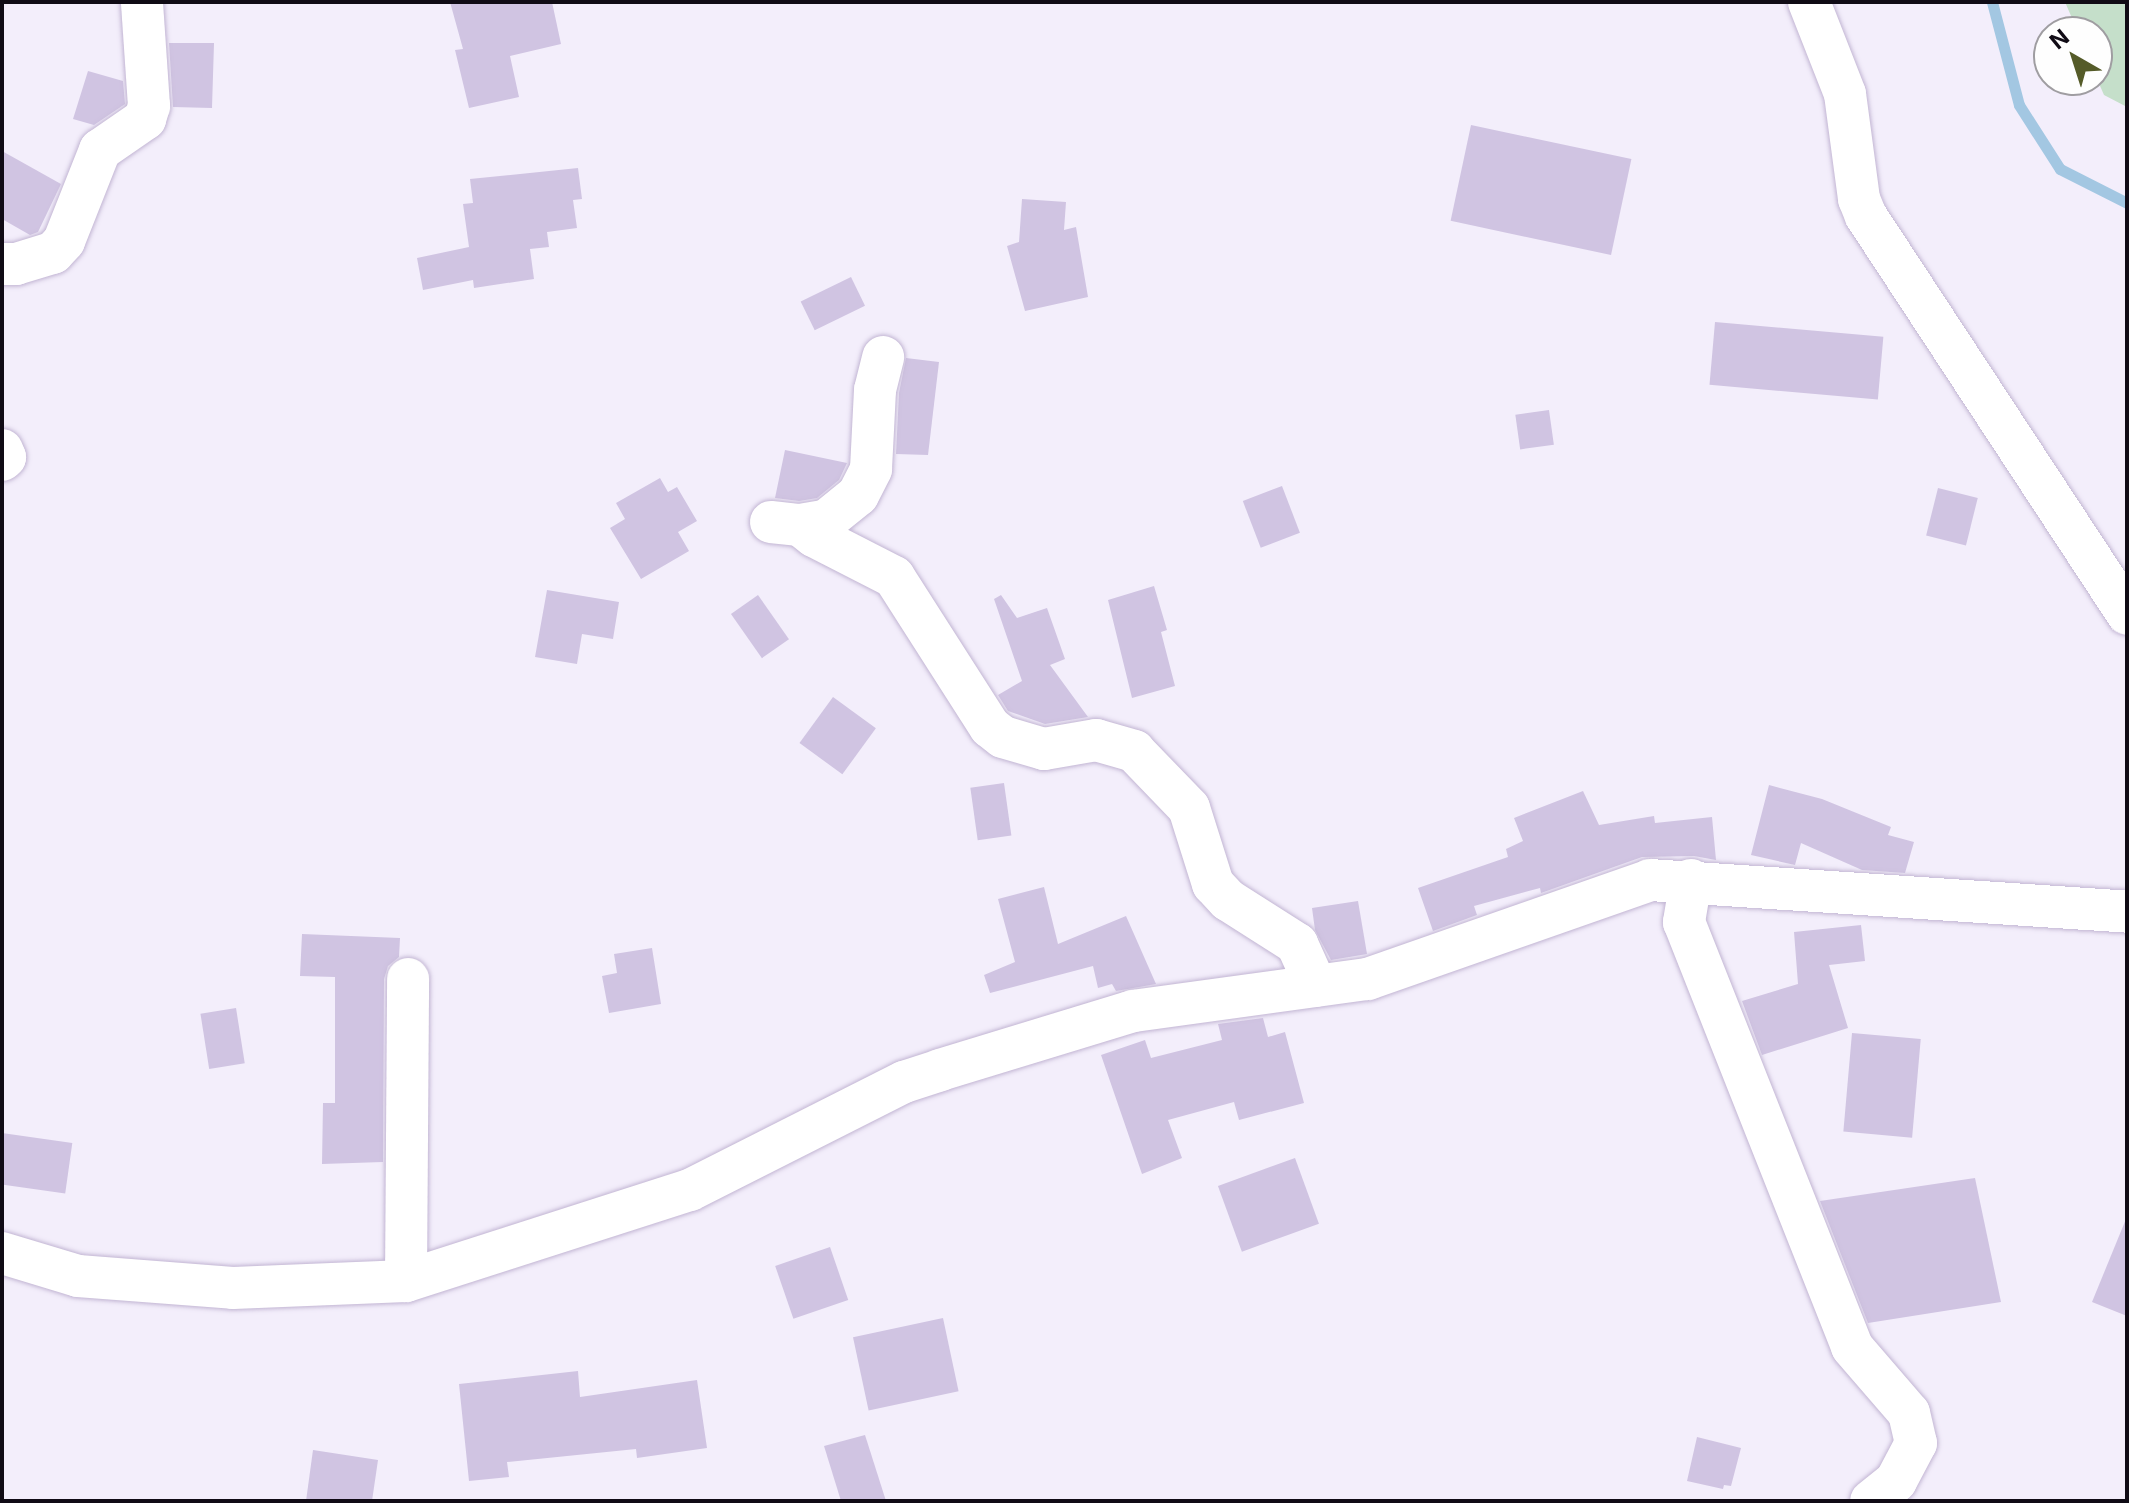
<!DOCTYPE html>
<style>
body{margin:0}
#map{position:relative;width:2129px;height:1503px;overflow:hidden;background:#f3eefb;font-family:Inter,sans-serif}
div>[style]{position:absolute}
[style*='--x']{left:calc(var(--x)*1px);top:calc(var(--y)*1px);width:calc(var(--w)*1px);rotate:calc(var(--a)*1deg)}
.green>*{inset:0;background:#c5dfca}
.stream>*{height:11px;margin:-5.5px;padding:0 5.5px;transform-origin:5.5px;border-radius:5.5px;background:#a3c7e2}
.building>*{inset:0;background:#d0c4e2;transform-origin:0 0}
.roads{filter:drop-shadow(0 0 2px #c2b5d3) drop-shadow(0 0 2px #c2b5d3)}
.minor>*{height:42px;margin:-21px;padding:0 21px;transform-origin:21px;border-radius:21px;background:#fff}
span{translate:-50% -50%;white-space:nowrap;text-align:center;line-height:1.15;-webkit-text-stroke:6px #fefefe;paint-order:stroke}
.frame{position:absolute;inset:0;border:4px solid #100b15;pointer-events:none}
.north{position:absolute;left:2033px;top:16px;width:80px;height:80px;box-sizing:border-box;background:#fefefe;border:2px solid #9f9da1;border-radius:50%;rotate:321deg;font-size:22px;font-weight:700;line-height:32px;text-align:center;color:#100b15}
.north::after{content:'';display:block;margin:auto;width:28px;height:36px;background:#555b29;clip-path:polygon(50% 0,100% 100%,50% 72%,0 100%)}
</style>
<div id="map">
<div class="green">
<i style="clip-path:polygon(2065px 2px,2127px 2px,2127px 107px,2104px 95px,2097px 79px,2097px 32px,2078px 32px)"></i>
</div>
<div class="stream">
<i style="--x:1992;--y:2;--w:106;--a:75.3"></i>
<i style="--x:2019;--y:105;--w:76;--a:57.4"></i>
<i style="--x:2060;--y:169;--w:75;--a:26.9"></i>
</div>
<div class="building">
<i style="clip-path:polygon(450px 2px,552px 2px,561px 44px,510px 56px,519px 97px,469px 108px,455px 50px,463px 49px)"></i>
<i style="clip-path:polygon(169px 43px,214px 43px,212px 108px,173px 107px)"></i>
<i style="clip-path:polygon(88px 71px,123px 81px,125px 104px,94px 125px,73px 119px)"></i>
<i style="left:1471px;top:125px;width:164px;height:98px;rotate:12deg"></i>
<i style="clip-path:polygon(2px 151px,61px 184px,38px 232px,30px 235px,2px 219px)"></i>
<i style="clip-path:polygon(578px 168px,582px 199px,573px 200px,577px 228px,547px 232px,549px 247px,530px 249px,534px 279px,474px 288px,473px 280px,423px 290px,417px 258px,469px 247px,463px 204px,473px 203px,470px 179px)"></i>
<i style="clip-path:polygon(1022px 199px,1066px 202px,1064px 230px,1076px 227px,1088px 297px,1025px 311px,1007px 246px,1019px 242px)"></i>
<i style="left:851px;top:277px;width:32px;height:56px;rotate:64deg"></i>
<i style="left:1715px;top:322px;width:169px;height:63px;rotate:5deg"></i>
<i style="clip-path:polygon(906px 358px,939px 362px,928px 455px,896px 454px,899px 393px)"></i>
<i style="left:1549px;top:410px;width:35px;height:34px;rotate:82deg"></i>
<i style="clip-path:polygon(785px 450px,847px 463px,839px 480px,817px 498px,799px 501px,775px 498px)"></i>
<i style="clip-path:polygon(660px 478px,668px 492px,677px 487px,697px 521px,678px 532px,689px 551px,641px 579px,610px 528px,625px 519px,616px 503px)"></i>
<i style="left:1282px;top:486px;width:50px;height:42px;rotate:69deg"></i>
<i style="left:1938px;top:488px;width:41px;height:49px;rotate:14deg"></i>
<i style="clip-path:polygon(1154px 586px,1167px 630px,1161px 632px,1175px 686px,1132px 698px,1108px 600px)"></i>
<i style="clip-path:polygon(547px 590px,619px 602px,613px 639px,582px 634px,577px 664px,535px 657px)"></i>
<i style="left:758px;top:595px;width:54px;height:33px;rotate:55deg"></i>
<i style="clip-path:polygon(1001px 595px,1017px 618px,1047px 608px,1065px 659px,1050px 665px,1088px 717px,1045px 724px,1008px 711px,998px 695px,1022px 681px,994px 599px)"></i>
<i style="left:833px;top:697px;width:53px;height:57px;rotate:36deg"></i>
<i style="left:1004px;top:783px;width:53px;height:34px;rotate:82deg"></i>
<i style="clip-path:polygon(1769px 785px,1822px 799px,1891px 827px,1888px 835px,1914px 842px,1905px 873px,1862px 870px,1801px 843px,1795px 865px,1751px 855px)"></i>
<i style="clip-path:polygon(1583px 791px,1599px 825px,1654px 816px,1655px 823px,1712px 817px,1716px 860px,1694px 856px,1642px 857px,1541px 893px,1540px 888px,1474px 906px,1477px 915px,1433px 931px,1418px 888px,1508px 857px,1506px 849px,1523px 841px,1514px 818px)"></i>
<i style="clip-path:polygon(1044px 887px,1058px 944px,1126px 916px,1156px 984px,1116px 991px,1112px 984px,1098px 988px,1093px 966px,990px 993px,984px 975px,1015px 962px,998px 899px)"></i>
<i style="clip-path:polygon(1358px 901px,1367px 954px,1331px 960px,1315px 930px,1312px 908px)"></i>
<i style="clip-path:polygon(1861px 925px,1865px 961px,1829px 965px,1848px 1028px,1762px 1055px,1742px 1001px,1798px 984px,1794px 932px)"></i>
<i style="clip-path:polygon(302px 934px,400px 938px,399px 957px,388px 966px,384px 979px,383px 1162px,322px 1164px,323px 1103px,335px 1103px,335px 977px,300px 976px)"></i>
<i style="clip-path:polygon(652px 948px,661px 1004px,609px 1013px,602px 976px,617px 973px,614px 954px)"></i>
<i style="left:236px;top:1008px;width:56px;height:36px;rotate:81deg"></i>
<i style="clip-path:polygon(1263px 1018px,1268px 1037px,1285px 1032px,1304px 1103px,1239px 1120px,1234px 1102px,1168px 1120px,1182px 1158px,1142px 1174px,1101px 1055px,1145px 1040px,1151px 1058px,1222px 1040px,1218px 1024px)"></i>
<i style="left:1852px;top:1033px;width:69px;height:99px;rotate:5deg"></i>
<i style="left:2px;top:1133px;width:71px;height:51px;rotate:8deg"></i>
<i style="left:1295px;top:1158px;width:70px;height:82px;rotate:70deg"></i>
<i style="clip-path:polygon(1975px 1178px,2001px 1302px,1868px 1323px,1820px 1201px)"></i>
<i style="clip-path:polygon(2126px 1219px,2127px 1219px,2127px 1316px,2092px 1302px)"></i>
<i style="left:830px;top:1247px;width:56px;height:58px;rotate:71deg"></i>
<i style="left:943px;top:1318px;width:75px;height:92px;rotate:78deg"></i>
<i style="clip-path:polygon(578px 1371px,580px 1397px,697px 1380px,707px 1448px,637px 1458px,636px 1449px,507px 1462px,509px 1477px,469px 1481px,459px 1384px)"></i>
<i style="clip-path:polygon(865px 1435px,886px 1501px,841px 1501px,824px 1446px)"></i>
<i style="clip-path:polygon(1697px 1437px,1741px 1448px,1731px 1486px,1724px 1485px,1723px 1489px,1687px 1481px)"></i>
<i style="clip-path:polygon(313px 1450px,378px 1460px,372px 1501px,306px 1501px)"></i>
</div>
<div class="roads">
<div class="minor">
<i style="--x:1809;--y:2;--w:99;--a:68.6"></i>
<i style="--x:1845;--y:94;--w:106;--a:82.4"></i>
<i style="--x:1859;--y:199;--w:18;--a:68"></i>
<i style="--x:1866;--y:216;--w:476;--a:56.7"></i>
<i style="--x:2;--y:264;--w:14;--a:0"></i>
<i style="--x:16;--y:264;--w:39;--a:-17"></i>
<i style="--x:53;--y:253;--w:16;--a:-47"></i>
<i style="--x:64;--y:241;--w:98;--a:-68.4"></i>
<i style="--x:100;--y:150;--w:55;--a:-34.6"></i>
<i style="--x:145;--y:119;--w:14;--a:-73"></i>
<i style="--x:149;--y:106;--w:104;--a:-93.9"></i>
<i style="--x:2;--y:450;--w:8;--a:67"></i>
<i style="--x:5;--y:457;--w:4;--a:135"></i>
<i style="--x:771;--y:522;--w:29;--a:6"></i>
<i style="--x:800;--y:525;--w:18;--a:38"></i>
<i style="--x:814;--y:536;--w:90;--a:27.1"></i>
<i style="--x:894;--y:577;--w:178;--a:57.4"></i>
<i style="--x:990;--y:727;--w:16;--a:38"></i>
<i style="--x:1003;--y:737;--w:43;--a:16.3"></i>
<i style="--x:1044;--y:749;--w:53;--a:-9.8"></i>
<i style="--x:1096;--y:740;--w:40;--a:16"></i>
<i style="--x:1134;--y:751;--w:79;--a:46"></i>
<i style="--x:1189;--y:808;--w:80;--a:72.5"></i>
<i style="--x:1213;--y:884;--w:22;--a:47"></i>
<i style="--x:1228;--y:900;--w:82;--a:32.5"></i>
<i style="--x:1297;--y:944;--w:46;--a:65.7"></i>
<i style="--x:800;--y:525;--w:27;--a:-10"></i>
<i style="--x:827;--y:520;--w:40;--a:-39"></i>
<i style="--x:858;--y:495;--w:29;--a:-63"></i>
<i style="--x:871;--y:469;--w:79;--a:-87.1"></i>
<i style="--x:875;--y:390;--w:34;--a:-76"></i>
<i style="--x:1691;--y:880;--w:43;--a:99.5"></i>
<i style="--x:1684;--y:922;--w:457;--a:68.4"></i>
<i style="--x:1852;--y:1347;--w:87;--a:49.2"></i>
<i style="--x:1909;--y:1413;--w:31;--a:77"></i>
<i style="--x:1916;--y:1443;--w:43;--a:117.8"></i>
<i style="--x:1896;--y:1481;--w:32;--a:141"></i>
<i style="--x:2;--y:1253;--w:79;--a:16.8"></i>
<i style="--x:78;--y:1276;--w:155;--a:4.4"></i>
<i style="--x:233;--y:1288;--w:173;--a:-2.3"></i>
<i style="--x:406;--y:1281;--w:298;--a:-17.8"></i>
<i style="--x:690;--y:1190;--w:240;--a:-26.8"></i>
<i style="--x:904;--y:1082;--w:38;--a:-18"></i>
<i style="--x:940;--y:1070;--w:202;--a:-17"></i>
<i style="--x:1133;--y:1011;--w:237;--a:-7.8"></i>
<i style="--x:1368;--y:979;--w:299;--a:-19.3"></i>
<i style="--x:1650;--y:880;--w:478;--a:3.8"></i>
<i style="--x:406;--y:1281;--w:302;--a:-89.6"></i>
</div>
</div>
<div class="frame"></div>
<div class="north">N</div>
</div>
